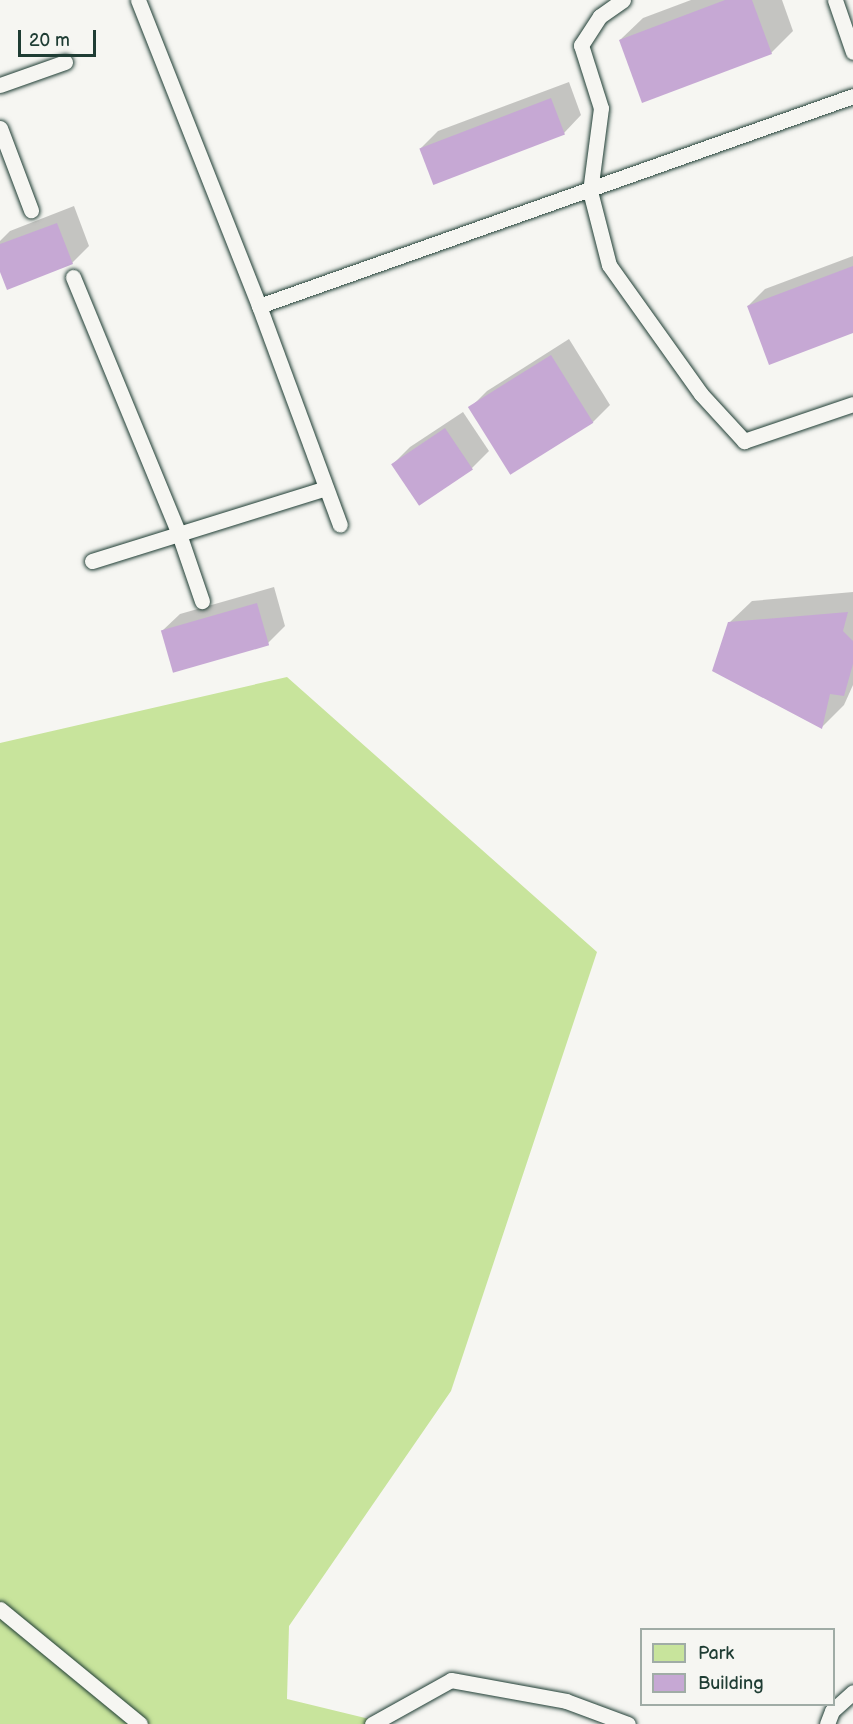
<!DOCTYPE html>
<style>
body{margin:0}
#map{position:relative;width:853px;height:1724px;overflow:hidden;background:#f6f6f2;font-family:"Balsamiq Sans",sans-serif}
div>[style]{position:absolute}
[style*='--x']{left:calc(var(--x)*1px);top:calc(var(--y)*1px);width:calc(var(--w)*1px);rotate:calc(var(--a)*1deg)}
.green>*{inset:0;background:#c8e49c}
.shadow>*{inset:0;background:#0003}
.building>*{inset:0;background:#c6a8d4;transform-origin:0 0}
.roads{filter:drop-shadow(0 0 2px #1f3d34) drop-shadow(0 0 2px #1f3d34)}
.service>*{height:15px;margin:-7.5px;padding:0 7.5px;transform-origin:7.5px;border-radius:7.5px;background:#f6f6f2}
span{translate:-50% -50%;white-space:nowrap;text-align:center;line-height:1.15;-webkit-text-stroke:6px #f6f6f2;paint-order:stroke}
.legend{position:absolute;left:640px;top:1628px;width:195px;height:78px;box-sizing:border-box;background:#f6f6f2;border:2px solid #a0aca6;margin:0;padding:8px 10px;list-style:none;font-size:18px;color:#1f3d34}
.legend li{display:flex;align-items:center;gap:12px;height:30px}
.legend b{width:30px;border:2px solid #a0aca6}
.scale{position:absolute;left:18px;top:30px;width:78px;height:27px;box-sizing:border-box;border:3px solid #1f3d34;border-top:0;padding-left:8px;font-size:18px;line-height:21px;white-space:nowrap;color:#1f3d34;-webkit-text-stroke:4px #f6f6f2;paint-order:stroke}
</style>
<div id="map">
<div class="green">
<i style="clip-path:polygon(287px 677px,597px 952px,451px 1391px,289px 1626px,287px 1699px,390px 1724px,0 1724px,0 743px)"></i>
</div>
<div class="shadow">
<i style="clip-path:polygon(691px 0,782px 0,793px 31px,771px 53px,620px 40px,643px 18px)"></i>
<i style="clip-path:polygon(569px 82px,581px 115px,564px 133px,421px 148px,438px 131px)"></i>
<i style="clip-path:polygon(74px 206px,89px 246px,72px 263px,0 268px,0 241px,10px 231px)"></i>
<i style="clip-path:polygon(853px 256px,853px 332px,748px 306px,765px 289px)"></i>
<i style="clip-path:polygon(569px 339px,610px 405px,593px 422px,470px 408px,487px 391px)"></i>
<i style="clip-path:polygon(463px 412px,489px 451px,472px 468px,393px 464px,410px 447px)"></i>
<i style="clip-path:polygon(274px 587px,285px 626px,268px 643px,162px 631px,180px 614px)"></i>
<i style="clip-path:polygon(853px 592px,853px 685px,844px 705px,822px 727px,729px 623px,752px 601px)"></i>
</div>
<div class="building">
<i style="clip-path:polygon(725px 0,752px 0,772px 54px,642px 103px,619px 40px)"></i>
<i style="left:551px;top:98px;width:39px;height:141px;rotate:69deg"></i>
<i style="clip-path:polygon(57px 223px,73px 264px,7px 290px,0 272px,0 244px)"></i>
<i style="clip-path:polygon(853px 266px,853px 333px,769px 365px,747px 306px)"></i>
<i style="left:551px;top:355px;width:80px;height:98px;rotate:58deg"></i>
<i style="left:445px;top:428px;width:50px;height:65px;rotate:56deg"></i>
<i style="left:257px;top:603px;width:44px;height:100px;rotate:74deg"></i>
<i style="clip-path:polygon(848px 612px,843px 631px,853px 641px,853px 664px,844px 696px,830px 694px,822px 729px,712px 671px,728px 622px)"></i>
</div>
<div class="roads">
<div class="service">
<i style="--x:138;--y:0;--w:329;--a:68.4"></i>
<i style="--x:259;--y:306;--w:233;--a:69.7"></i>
<i style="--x:623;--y:0;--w:28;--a:145"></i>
<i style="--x:600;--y:16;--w:35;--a:123"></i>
<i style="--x:581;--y:45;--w:66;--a:72.4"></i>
<i style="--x:601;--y:108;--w:84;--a:97.5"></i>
<i style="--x:590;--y:191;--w:76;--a:75.6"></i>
<i style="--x:609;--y:265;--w:158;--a:54.5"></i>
<i style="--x:701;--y:394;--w:64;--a:47.5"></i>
<i style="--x:744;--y:441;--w:115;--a:-18.7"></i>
<i style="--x:835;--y:0;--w:55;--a:70.9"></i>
<i style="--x:0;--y:85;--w:69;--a:-19.5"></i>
<i style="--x:0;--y:128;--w:88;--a:69.3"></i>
<i style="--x:73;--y:277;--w:278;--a:67.6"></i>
<i style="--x:179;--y:534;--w:71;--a:71.1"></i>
<i style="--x:259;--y:306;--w:630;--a:-19.47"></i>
<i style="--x:92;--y:561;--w:245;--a:-17.3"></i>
<i style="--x:0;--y:1609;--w:181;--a:39.4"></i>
<i style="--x:372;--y:1724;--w:90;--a:-29.1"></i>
<i style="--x:451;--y:1680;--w:117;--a:10.3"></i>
<i style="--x:566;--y:1701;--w:66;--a:20.4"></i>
<i style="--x:827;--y:1724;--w:14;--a:-69"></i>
<i style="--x:832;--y:1711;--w:28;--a:-42"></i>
</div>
</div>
<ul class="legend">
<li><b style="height:16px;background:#c8e49c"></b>Park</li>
<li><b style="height:16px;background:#c6a8d4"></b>Building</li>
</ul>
<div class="scale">20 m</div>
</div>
